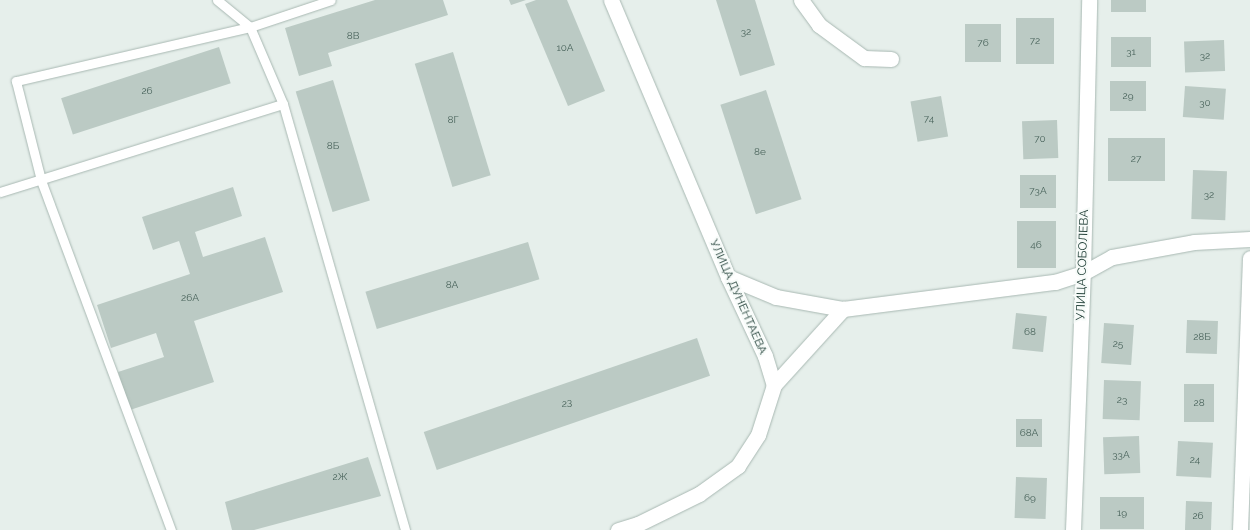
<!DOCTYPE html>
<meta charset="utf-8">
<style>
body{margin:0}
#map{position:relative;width:1250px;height:530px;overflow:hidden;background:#e6efeb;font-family:Raleway,sans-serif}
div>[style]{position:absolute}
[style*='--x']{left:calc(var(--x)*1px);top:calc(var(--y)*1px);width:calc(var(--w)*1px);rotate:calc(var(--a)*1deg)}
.building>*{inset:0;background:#bbcac4;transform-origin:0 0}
.roads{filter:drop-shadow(0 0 1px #a8b8b2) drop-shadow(0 0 1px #a8b8b2)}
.service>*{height:9px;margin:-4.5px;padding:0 4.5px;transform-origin:4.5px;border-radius:4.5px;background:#fff}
.minor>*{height:15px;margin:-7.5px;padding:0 7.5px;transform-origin:7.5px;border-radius:7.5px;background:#fff}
.tertiary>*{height:15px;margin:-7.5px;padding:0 7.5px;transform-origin:7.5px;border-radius:7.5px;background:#fff}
span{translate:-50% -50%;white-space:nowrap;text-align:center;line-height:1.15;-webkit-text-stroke:4px #f7fbf9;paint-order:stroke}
.number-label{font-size:10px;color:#4a645c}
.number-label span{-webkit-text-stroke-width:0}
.street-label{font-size:12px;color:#24423a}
</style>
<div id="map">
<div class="building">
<i style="clip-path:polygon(375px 0,443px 0,448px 15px,328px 53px,332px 66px,299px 76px,285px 28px)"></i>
<i style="clip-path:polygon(509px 0,526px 0,511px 5px)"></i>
<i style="clip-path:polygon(536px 0,567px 0,605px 91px,568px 106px,525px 4px)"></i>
<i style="clip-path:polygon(716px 0,755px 0,775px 65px,740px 76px)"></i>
<i style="left:1111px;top:0;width:35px;height:12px"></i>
<i style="left:1016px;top:18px;width:38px;height:46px"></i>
<i style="left:965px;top:24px;width:36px;height:38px"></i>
<i style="left:1111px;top:37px;width:40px;height:30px"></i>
<i style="left:1224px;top:40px;width:31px;height:40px;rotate:88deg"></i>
<i style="left:219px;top:47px;width:38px;height:166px;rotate:72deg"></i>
<i style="left:453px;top:52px;width:129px;height:40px;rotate:73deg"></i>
<i style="left:333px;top:80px;width:126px;height:39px;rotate:73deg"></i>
<i style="left:1110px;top:81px;width:36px;height:30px"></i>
<i style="left:1185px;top:86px;width:41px;height:31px;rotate:4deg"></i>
<i style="left:766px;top:90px;width:115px;height:48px;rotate:72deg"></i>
<i style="left:941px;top:96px;width:41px;height:31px;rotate:80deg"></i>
<i style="left:1057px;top:120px;width:38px;height:35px;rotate:88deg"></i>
<i style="left:1108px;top:138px;width:57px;height:43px"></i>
<i style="left:1193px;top:170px;width:34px;height:49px;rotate:2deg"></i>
<i style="left:1020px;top:175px;width:36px;height:33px"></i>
<i style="clip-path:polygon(233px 187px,242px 216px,195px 232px,203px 257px,265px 237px,283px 292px,194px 321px,214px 382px,130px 410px,118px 372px,164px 357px,156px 333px,111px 348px,97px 305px,190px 274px,179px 241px,153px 250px,142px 217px)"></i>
<i style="left:1017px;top:221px;width:39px;height:47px"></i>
<i style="left:528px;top:242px;width:39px;height:170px;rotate:73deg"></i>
<i style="left:1016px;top:313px;width:31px;height:36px;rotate:6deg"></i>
<i style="left:1187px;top:320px;width:31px;height:33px;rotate:2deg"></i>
<i style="left:1104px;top:323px;width:30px;height:40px;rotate:4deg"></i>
<i style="left:697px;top:338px;width:40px;height:289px;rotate:71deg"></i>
<i style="left:1104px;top:380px;width:37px;height:39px;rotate:2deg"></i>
<i style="left:1184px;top:384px;width:30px;height:38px"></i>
<i style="left:1016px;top:419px;width:26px;height:28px"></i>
<i style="left:1139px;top:436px;width:37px;height:36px;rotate:88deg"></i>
<i style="left:1178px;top:441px;width:35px;height:35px;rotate:3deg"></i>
<i style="clip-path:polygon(368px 457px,381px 496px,254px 530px,232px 530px,225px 502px)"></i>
<i style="left:1016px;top:477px;width:31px;height:41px;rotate:2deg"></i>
<i style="left:1100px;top:497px;width:44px;height:32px"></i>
<i style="left:1186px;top:501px;width:26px;height:29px;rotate:2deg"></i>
</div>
<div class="roads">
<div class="service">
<i style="--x:217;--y:0;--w:43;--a:39.3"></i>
<i style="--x:250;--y:27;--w:84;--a:66.8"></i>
<i style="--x:283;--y:104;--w:443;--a:74"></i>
<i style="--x:0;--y:192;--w:296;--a:-17.3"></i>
<i style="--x:171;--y:530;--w:373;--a:-110.4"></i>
<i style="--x:41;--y:180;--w:102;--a:-104.2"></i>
<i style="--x:16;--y:81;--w:240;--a:-13"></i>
<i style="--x:250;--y:27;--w:85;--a:-18.4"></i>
</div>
<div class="minor">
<i style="--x:801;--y:0;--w:31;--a:54"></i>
<i style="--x:819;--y:25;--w:56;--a:36.3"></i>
<i style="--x:864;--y:58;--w:27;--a:2"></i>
<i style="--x:774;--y:385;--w:103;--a:-47.8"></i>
<i style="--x:843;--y:309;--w:214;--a:-7.3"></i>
<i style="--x:1055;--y:282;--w:29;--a:-18"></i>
<i style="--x:1083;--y:273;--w:33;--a:-29"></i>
<i style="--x:1112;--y:257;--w:83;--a:-10.4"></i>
<i style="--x:1194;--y:242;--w:56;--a:-3.1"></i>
<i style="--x:1073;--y:530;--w:257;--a:-87.8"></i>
<i style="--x:1083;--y:273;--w:273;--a:-88.7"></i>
<i style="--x:1240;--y:530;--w:272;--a:-87.9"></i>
</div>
<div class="tertiary">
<i style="--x:611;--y:0;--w:301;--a:67.1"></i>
<i style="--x:728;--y:277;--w:87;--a:64.9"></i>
<i style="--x:765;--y:356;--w:30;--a:73"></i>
<i style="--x:774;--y:385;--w:52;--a:107.7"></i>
<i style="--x:758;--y:435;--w:37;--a:123"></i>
<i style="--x:738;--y:466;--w:48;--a:144.3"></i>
<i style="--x:699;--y:494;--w:68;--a:153.8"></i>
<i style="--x:638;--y:524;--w:21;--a:163"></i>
<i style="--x:728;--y:277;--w:52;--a:22.6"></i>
<i style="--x:776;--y:297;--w:68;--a:10.2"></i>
</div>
</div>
<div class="number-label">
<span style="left:746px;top:32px">32</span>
<span style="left:353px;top:36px">8В</span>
<span style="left:1035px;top:41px">72</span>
<span style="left:983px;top:43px">76</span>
<span style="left:565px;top:48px">10А</span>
<span style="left:1131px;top:52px">31</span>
<span style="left:1205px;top:56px">32</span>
<span style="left:147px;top:91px">26</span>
<span style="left:1128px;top:96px">29</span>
<span style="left:1205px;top:103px">30</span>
<span style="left:929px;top:119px">74</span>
<span style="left:453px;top:120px">8Г</span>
<span style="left:1040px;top:139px">70</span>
<span style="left:333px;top:146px">8Б</span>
<span style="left:760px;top:152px">8е</span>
<span style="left:1136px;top:159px">27</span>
<span style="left:1038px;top:191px">73А</span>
<span style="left:1209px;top:195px">32</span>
<span style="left:1036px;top:245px">46</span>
<span style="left:452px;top:285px">8А</span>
<span style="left:190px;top:298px">26А</span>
<span style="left:1030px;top:332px">68</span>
<span style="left:1202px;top:337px">28Б</span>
<span style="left:1118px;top:344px">25</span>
<span style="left:1122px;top:400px">23</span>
<span style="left:1199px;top:403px">28</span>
<span style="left:567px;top:404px">2З</span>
<span style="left:1029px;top:433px">68А</span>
<span style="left:1121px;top:455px">33А</span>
<span style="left:1195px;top:460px">24</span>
<span style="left:340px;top:477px">2Ж</span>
<span style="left:1030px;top:498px">69</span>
<span style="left:1122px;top:513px">19</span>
<span style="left:1198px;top:516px">26</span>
</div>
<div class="street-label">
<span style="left:1083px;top:265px;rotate:-88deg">УЛИЦА СОБОЛЕВА</span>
<span style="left:738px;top:297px;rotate:66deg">УЛИЦА ДУНЕНТАЕВА</span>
</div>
</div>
